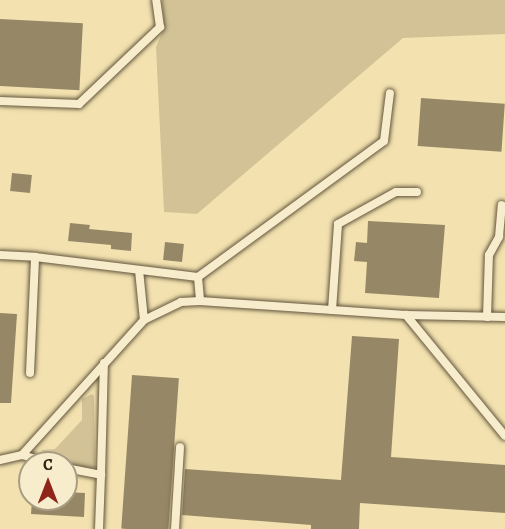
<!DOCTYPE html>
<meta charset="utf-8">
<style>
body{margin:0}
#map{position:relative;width:505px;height:529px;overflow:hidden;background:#f3e2b0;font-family:Alegreya,serif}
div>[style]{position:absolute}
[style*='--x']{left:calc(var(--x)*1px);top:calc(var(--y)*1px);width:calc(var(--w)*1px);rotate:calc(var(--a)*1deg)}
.green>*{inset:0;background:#d2c296}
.building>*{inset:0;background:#968866;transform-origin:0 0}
.roads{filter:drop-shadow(0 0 2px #62553c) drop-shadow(0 0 2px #62553c)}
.lane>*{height:8px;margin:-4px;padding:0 4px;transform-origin:4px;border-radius:4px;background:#f7eccc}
span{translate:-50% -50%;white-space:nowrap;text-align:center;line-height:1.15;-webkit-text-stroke:5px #f7eccc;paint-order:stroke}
.north{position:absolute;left:18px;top:451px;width:60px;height:60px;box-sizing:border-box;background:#f7eccc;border:2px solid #a89d83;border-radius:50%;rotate:0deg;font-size:16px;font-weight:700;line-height:24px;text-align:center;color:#312616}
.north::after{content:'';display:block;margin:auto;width:21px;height:27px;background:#8f2418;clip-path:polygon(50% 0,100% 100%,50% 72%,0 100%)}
</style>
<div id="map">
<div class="green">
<i style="clip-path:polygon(162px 0,505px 0,505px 34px,403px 38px,197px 214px,164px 212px,156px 47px,164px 28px)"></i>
<i style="clip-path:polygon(92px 394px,94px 396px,95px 467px,90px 469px,78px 467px,46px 455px,41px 450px,55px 449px,82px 420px,82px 399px)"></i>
</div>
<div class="building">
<i style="left:0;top:19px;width:83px;height:67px;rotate:3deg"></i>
<i style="left:421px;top:98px;width:84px;height:48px;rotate:4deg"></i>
<i style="left:12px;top:173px;width:20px;height:18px;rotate:6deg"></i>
<i style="clip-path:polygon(368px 221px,445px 225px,439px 298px,365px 293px,367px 262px,354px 261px,356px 242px,367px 243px)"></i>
<i style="clip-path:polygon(70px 223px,90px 225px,89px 229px,132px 233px,131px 251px,111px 249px,111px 245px,68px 241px)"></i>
<i style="left:165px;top:242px;width:19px;height:18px;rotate:6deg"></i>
<i style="clip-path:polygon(0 313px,17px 314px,11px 403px,0 403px)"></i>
<i style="clip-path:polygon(352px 336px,399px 339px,391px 457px,505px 465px,505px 513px,360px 503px,359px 529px,311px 529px,311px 525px,182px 515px,185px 469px,341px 480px)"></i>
<i style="left:132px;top:375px;width:47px;height:154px;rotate:4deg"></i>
<i style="clip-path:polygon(66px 492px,85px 493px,84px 517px,31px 514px,32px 499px,66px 499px)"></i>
</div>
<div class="roads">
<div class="lane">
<i style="--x:0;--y:101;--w:79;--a:2.2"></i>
<i style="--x:79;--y:104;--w:112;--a:-43.5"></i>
<i style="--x:160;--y:27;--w:27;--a:-98"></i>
<i style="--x:0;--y:255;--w:35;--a:3"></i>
<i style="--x:35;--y:257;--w:164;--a:7"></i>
<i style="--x:198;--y:277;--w:24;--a:85"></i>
<i style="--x:139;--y:270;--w:50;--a:84.3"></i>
<i style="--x:198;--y:277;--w:230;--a:-36.2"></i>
<i style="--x:384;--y:141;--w:48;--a:-82.9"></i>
<i style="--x:332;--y:310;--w:86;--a:-86"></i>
<i style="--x:338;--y:224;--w:66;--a:-28.9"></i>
<i style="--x:396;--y:192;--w:21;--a:0"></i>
<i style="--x:406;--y:315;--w:99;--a:1.2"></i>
<i style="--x:487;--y:317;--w:62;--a:-88.2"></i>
<i style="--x:489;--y:255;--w:21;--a:-61"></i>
<i style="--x:499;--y:237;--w:32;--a:-85"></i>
<i style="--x:30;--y:373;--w:116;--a:-87.5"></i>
<i style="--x:22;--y:455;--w:182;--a:-47.9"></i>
<i style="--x:144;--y:320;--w:41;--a:-25.9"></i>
<i style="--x:181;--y:302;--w:19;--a:-3"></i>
<i style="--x:200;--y:301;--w:206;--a:3.9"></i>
<i style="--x:406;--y:315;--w:156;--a:50.7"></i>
<i style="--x:0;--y:460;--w:23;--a:-13"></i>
<i style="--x:22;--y:455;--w:29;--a:16"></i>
<i style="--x:66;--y:468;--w:36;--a:11"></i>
<i style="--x:101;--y:475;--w:54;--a:92.1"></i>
<i style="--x:101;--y:475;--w:112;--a:-88.5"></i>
<i style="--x:175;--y:529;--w:82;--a:-86.5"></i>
</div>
</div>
<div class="north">С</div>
</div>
